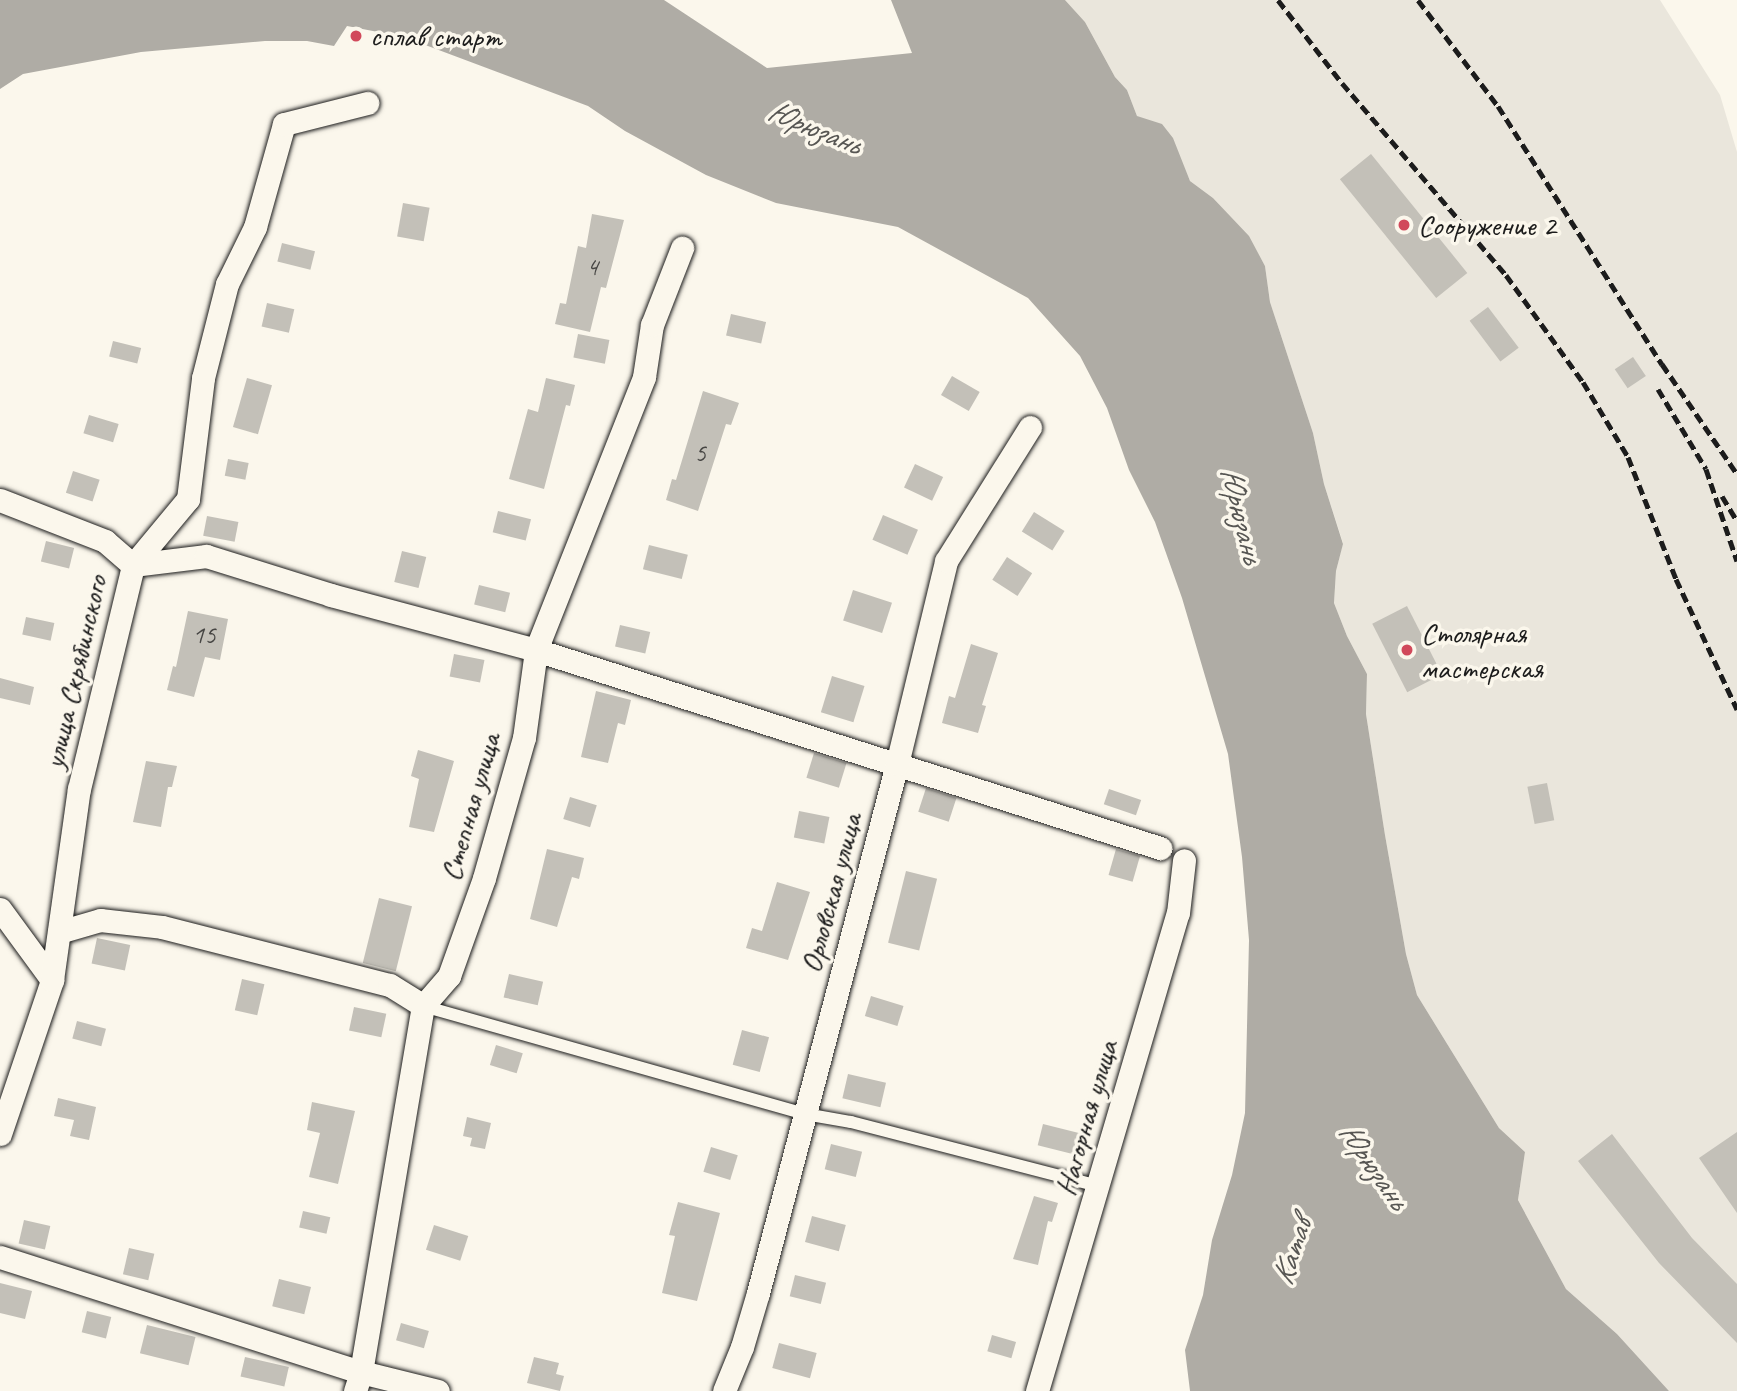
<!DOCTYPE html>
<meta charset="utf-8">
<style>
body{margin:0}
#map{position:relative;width:1737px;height:1391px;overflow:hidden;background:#fbf7ec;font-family:Caveat,sans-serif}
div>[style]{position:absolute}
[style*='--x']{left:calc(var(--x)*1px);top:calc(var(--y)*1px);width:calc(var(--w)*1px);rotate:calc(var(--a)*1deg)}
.built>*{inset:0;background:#eae6dc}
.water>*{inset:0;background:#afaca5}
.building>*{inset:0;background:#c3c0b8;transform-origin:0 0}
.roads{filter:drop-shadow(0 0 2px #1c1c1c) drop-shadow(0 0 2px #1c1c1c)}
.service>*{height:12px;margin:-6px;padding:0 6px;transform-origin:6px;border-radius:6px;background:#fbf7ec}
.minor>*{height:23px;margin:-11.5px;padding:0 11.5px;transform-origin:11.5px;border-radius:11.5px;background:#fbf7ec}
.rail>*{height:5px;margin-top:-2.5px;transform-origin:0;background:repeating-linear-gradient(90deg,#1c1c1c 0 10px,transparent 0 15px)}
.dots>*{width:19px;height:19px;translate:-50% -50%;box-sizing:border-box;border:4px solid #fbf7ec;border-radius:50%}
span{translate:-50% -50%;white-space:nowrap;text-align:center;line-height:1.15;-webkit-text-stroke:7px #fbf7ec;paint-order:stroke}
.number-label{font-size:26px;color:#464543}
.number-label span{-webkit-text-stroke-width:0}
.poi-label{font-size:30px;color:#1c1c1c}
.left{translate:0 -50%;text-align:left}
.street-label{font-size:30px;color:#1c1c1c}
.water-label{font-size:32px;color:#575653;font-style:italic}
</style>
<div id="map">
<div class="built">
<i style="clip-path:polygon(1065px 0,1660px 0,1720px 95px,1737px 152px,1737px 1391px,1669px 1391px,1617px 1334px,1566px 1289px,1518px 1200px,1525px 1152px,1499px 1128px,1417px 995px,1406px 954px,1385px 835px,1366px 714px,1367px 674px,1347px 636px,1334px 603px,1336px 571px,1343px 543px,1324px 484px,1313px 433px,1270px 302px,1265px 266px,1248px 236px,1213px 198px,1190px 181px,1181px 162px,1137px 116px,1127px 90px,1115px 77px,1085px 22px)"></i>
</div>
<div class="water">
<i style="clip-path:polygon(0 0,664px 0,767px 68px,912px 53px,891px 0,1065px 0,1085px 22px,1115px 77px,1127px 90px,1137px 116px,1162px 124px,1173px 138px,1190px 181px,1213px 198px,1249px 236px,1265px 266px,1270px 302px,1313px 433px,1324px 484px,1343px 544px,1336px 571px,1334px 603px,1347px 636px,1367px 674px,1366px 714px,1385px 835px,1406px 954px,1417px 995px,1499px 1128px,1525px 1152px,1518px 1200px,1566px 1289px,1617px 1334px,1669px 1391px,1190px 1391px,1185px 1350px,1203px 1295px,1212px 1240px,1232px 1175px,1245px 1113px,1249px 940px,1242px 857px,1228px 754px,1182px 598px,1155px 522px,1129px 470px,1107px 408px,1080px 356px,1028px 298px,898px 227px,776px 203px,706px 175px,625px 131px,588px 106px,404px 37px,347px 26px,334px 46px,307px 41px,265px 41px,141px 52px,23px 74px,0 89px)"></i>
</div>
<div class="building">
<i style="left:1371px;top:154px;width:153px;height:40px;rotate:51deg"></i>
<i style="left:403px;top:203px;width:27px;height:34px;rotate:10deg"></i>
<i style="clip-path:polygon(592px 214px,624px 220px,606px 288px,601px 287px,590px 332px,555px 324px,560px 303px,566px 304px,578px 246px,586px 248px)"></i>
<i style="left:282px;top:243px;width:34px;height:19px;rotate:14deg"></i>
<i style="left:267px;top:303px;width:28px;height:24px;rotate:13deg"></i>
<i style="left:1488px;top:307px;width:51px;height:23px;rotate:53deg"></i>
<i style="left:731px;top:314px;width:36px;height:22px;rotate:13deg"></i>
<i style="left:578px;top:334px;width:32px;height:24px;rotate:11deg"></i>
<i style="left:113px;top:341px;width:29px;height:16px;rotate:14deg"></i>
<i style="left:1633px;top:357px;width:23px;height:22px;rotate:56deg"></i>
<i style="left:952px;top:376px;width:32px;height:22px;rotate:30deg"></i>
<i style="left:247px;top:378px;width:26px;height:51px;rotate:16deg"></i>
<i style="clip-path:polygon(546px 378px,575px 385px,570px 406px,566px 405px,544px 489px,509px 479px,528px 409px,538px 412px)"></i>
<i style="clip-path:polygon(703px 391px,739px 403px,731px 425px,726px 424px,698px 511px,666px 500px,672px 479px,676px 480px)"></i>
<i style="left:89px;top:415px;width:31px;height:19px;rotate:17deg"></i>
<i style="left:228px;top:459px;width:21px;height:17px;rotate:11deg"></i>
<i style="left:915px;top:464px;width:31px;height:26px;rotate:25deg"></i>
<i style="left:73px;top:471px;width:28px;height:23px;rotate:18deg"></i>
<i style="left:498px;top:511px;width:34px;height:22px;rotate:14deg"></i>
<i style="left:1034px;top:512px;width:36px;height:23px;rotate:32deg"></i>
<i style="left:883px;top:515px;width:38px;height:27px;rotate:23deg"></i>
<i style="left:207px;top:516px;width:32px;height:20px;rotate:11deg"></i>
<i style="left:46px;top:541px;width:29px;height:21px;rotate:14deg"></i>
<i style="left:649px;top:545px;width:40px;height:25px;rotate:14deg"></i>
<i style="left:402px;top:551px;width:25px;height:32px;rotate:14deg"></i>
<i style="left:1007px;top:557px;width:30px;height:27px;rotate:33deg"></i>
<i style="left:479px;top:585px;width:32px;height:20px;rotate:14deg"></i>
<i style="left:853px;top:590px;width:41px;height:32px;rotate:18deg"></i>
<i style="left:1407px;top:606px;width:77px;height:39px;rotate:63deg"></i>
<i style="clip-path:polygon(188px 611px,228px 619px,220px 660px,205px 657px,194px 697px,167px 690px,173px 666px,176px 667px)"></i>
<i style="left:26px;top:617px;width:29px;height:18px;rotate:12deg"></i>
<i style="left:620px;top:625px;width:31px;height:22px;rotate:13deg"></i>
<i style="clip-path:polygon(971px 644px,998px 653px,982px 705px,986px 706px,978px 733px,942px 723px,949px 696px,955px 698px)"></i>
<i style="left:454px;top:654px;width:31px;height:23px;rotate:11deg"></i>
<i style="left:832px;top:676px;width:34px;height:38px;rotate:17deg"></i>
<i style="clip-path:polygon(0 678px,34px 687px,30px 705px,0 698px)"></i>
<i style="clip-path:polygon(596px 691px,631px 700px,625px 725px,618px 723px,608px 763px,581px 757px)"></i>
<i style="clip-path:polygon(418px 750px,454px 761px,434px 832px,409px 827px,419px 779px,411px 776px)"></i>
<i style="left:814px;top:753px;width:34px;height:26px;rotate:17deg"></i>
<i style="clip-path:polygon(146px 761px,177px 766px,172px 787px,168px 787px,161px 827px,133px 822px)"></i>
<i style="left:1547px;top:783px;width:38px;height:20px;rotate:79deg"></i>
<i style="left:926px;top:788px;width:32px;height:25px;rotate:18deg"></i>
<i style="left:1109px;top:789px;width:34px;height:16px;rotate:19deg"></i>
<i style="left:570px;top:797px;width:28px;height:23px;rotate:17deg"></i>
<i style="left:799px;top:811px;width:31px;height:27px;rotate:11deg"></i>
<i style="clip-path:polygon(547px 849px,584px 858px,579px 879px,572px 877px,557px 927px,530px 919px)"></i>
<i style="left:1116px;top:849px;width:25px;height:27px;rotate:16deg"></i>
<i style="left:906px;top:871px;width:32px;height:74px;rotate:14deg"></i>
<i style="clip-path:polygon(777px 882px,810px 892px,788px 960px,746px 948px,752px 928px,762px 931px)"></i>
<i style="left:379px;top:898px;width:34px;height:67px;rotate:14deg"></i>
<i style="left:97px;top:938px;width:34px;height:26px;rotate:12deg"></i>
<i style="left:509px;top:974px;width:35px;height:24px;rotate:13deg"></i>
<i style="left:242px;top:979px;width:23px;height:32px;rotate:13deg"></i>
<i style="left:871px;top:996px;width:34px;height:21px;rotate:17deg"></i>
<i style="left:354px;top:1007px;width:33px;height:24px;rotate:12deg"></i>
<i style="left:77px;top:1021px;width:30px;height:18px;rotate:15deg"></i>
<i style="left:742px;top:1030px;width:28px;height:36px;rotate:15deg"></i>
<i style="left:496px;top:1045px;width:28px;height:21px;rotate:17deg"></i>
<i style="left:848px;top:1074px;width:39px;height:25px;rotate:13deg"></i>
<i style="clip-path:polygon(58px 1098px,96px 1107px,89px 1140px,70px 1136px,74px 1120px,54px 1116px)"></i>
<i style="clip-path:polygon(312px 1102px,355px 1111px,338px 1184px,309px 1177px,320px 1133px,307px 1130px)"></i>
<i style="clip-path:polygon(467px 1117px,491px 1123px,485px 1149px,470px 1146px,472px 1138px,463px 1136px)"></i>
<i style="left:1043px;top:1124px;width:38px;height:22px;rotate:14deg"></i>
<i style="clip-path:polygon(1737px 1132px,1737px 1213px,1699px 1158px)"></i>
<i style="clip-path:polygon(1612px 1134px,1692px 1238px,1737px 1284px,1737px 1343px,1659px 1263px,1578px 1161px)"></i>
<i style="left:831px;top:1144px;width:32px;height:26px;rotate:14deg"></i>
<i style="left:711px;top:1147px;width:28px;height:26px;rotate:17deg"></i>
<i style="clip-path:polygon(1034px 1196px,1058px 1203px,1052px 1222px,1048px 1221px,1038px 1265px,1013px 1259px)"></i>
<i style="clip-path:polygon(678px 1202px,720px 1213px,697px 1301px,662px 1293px,675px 1236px,669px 1235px)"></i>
<i style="left:303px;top:1211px;width:28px;height:17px;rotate:13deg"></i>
<i style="left:812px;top:1216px;width:35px;height:27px;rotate:15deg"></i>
<i style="left:24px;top:1220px;width:27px;height:24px;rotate:13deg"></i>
<i style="left:434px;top:1225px;width:36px;height:26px;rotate:18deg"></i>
<i style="left:129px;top:1248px;width:26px;height:27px;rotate:13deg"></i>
<i style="left:795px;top:1275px;width:32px;height:22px;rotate:14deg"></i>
<i style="left:279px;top:1279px;width:33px;height:28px;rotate:14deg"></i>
<i style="clip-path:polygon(0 1283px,32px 1291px,25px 1319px,0 1313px)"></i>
<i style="left:87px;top:1311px;width:25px;height:22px;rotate:14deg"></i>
<i style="left:401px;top:1323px;width:29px;height:18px;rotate:16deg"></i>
<i style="left:147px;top:1325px;width:50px;height:29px;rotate:14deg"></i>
<i style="left:992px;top:1335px;width:25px;height:17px;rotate:16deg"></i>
<i style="left:779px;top:1343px;width:39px;height:26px;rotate:15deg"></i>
<i style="left:245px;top:1357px;width:45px;height:20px;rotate:13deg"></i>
<i style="clip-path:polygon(534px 1357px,559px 1363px,556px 1374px,564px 1376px,560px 1391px,527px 1383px)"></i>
</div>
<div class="roads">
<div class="service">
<i style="--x:423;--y:1006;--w:397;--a:15.8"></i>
<i style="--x:805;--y:1114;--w:47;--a:9.9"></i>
<i style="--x:851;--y:1122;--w:256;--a:14.5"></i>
</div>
<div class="minor">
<i style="--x:0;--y:500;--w:113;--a:21.3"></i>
<i style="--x:105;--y:541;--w:37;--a:41"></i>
<i style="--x:133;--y:565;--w:74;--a:-7"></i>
<i style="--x:206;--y:556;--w:131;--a:17.3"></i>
<i style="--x:331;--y:595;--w:212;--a:15"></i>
<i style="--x:536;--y:650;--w:655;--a:17.6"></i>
<i style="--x:0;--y:909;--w:88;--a:53.8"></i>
<i style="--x:59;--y:932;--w:43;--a:-16.3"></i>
<i style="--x:100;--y:920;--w:62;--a:6.4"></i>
<i style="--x:162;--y:927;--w:235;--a:14.3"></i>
<i style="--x:390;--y:985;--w:39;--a:32"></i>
<i style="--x:0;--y:1134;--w:163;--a:-71.3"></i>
<i style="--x:52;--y:980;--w:193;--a:-82"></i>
<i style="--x:79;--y:789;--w:230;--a:-76.4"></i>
<i style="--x:133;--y:565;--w:86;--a:-50.2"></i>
<i style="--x:188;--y:499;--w:122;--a:-82.9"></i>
<i style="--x:203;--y:378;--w:97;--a:-75.7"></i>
<i style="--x:227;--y:284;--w:64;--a:-63.8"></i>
<i style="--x:255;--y:227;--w:107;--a:-74.3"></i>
<i style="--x:284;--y:124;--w:86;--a:-14.2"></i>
<i style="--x:0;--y:1257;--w:379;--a:17.7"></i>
<i style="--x:361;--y:1372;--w:79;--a:13.9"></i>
<i style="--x:355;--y:1391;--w:20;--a:-72"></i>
<i style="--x:361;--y:1372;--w:371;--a:-80.4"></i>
<i style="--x:423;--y:1006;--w:40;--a:-49"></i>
<i style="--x:449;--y:976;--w:104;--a:-70.3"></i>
<i style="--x:484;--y:878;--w:146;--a:-74.1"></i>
<i style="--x:524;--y:738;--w:89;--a:-82.2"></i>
<i style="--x:536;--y:650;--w:294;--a:-68.4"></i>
<i style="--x:644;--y:377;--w:53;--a:-81.3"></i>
<i style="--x:652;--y:325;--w:83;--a:-68.7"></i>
<i style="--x:724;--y:1391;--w:48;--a:-67.8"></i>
<i style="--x:742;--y:1347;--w:56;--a:-73.5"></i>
<i style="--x:758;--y:1293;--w:547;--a:-75.28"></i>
<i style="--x:897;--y:764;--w:209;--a:-76.4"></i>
<i style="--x:946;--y:561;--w:158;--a:-57.9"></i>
<i style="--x:1037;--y:1391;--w:498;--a:-73.6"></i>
<i style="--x:1178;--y:913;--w:53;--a:-83.5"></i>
</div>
</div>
<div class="rail">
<i style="--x:1278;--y:0;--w:105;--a:52.4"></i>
<i style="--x:1342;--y:83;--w:253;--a:49.5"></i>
<i style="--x:1506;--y:275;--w:132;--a:54.3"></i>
<i style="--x:1583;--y:382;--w:87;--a:59"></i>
<i style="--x:1628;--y:457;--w:131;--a:68.5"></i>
<i style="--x:1676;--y:579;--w:144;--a:64.9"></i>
<i style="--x:1418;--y:0;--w:133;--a:53"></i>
<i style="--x:1498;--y:106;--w:306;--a:57.6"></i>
<i style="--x:1662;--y:364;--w:133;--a:55.7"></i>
<i style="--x:1658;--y:389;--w:93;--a:59"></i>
<i style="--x:1706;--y:469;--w:97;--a:71.4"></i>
<i style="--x:1722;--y:496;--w:29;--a:59"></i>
</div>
<div class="dots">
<i style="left:356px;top:36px;background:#d1495b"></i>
<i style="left:1404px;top:225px;background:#d1495b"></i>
<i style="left:1407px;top:650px;background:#d1495b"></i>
</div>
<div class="number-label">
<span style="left:592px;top:267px">4</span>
<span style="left:700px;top:453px">5</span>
<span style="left:204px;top:635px">15</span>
</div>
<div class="poi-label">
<span class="left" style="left:370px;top:36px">сплав старт</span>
<span class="left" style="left:1418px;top:225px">Сооружение 2</span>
<span class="left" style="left:1421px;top:650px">Столярная<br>мастерская</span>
</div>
<div class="street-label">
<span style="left:75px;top:672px;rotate:-77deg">улица Скрябинского</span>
<span style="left:470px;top:807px;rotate:-74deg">Степная улица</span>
<span style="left:831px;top:893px;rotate:-75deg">Орловская улица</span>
<span style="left:1086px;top:1118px;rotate:-74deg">Нагорная улица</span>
</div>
<div class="water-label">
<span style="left:814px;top:128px;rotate:22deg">Юрюзань</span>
<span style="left:1241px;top:515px;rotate:76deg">Юрюзань</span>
<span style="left:1373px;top:1166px;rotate:55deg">Юрюзань</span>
<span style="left:1292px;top:1252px;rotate:-72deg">Катав</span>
</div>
</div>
